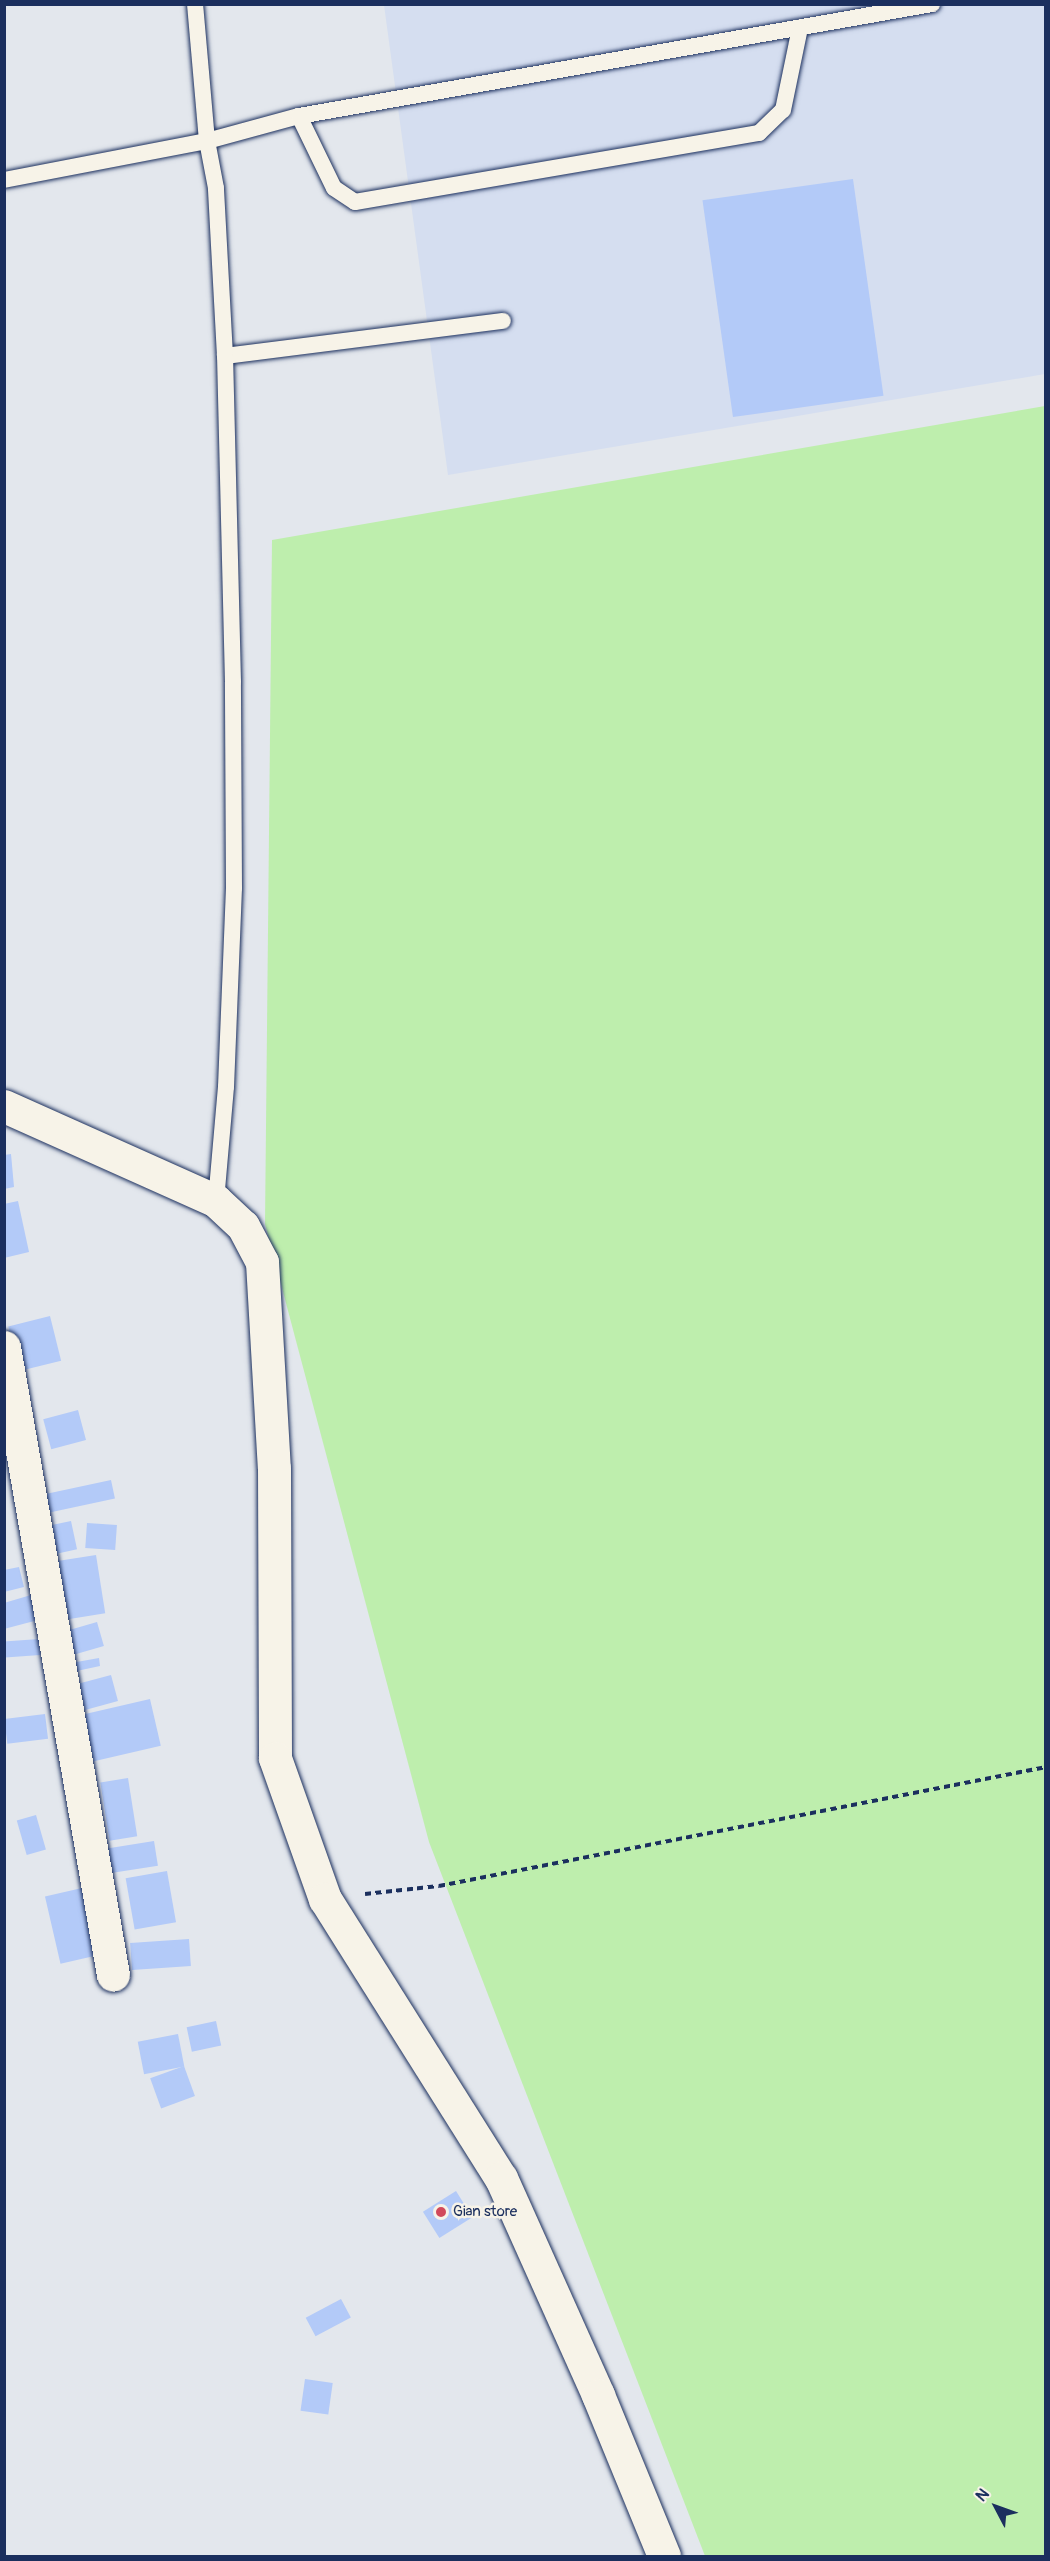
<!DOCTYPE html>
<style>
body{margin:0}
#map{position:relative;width:1050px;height:2561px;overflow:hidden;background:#e3e7ed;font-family:Pangolin,sans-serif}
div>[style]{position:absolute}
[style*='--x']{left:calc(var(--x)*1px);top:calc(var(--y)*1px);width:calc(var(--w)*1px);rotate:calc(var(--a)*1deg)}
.built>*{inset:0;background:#d5def0}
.green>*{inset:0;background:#beeead}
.building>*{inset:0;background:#b3caf8;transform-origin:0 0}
.path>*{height:4px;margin-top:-2px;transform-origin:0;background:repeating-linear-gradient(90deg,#1b2f5e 0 6px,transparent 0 10.5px)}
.roads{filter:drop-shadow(0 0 2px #1b2f5e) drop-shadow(0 0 2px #1b2f5e)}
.lane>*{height:16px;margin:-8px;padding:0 8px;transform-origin:8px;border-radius:8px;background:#f7f3e8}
.street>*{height:33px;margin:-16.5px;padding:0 16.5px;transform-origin:16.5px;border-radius:16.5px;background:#f7f3e8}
.secondary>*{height:33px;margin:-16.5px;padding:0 16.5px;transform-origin:16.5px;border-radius:16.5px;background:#f7f3e8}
.dots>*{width:16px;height:16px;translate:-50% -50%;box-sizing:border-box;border:3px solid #f7f3e8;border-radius:50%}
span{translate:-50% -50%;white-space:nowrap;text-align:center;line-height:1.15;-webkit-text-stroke:5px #f7f3e8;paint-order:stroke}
.poi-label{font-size:15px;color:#1b2f5e}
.left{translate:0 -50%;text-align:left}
.frame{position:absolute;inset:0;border:6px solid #1b2f5e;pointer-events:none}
.north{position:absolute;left:966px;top:2477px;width:60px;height:60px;-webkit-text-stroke:4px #f7f3e8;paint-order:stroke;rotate:311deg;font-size:16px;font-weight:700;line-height:24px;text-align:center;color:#1b2f5e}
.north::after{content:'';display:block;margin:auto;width:21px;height:27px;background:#1b2f5e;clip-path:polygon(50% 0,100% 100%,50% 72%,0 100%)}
</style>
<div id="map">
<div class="built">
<i style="clip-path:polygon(384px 5px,1045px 5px,1045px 374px,448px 475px)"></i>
</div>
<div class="green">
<i style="clip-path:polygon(1045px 406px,1045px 2556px,705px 2556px,429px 1842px,265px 1224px,272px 540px)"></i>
</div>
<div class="building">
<i style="left:853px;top:179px;width:219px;height:152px;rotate:82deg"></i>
<i style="clip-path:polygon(11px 1154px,14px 1187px,4px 1189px,4px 1155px)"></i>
<i style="clip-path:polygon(18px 1201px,29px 1252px,4px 1258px,4px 1204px)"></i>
<i style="left:50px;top:1316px;width:46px;height:43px;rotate:76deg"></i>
<i style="left:78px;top:1410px;width:31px;height:36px;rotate:75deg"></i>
<i style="left:111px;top:1480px;width:19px;height:68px;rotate:78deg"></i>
<i style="left:71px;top:1521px;width:29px;height:22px;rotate:78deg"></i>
<i style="left:87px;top:1523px;width:30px;height:25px;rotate:4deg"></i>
<i style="left:96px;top:1555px;width:59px;height:47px;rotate:81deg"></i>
<i style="clip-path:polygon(19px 1567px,24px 1587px,4px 1592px,4px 1570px)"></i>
<i style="clip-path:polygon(31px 1595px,38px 1620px,4px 1629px,4px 1603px)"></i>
<i style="left:97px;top:1622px;width:25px;height:36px;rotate:74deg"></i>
<i style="left:39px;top:1639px;width:16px;height:35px;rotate:86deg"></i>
<i style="clip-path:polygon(99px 1658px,100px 1666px,72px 1672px,71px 1663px)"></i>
<i style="left:111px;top:1675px;width:27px;height:34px;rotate:75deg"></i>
<i style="left:150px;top:1699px;width:48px;height:73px;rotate:77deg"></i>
<i style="left:45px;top:1714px;width:25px;height:41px;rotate:83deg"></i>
<i style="left:128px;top:1778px;width:59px;height:28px;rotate:81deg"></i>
<i style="left:36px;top:1815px;width:36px;height:20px;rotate:74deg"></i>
<i style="left:154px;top:1841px;width:25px;height:49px;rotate:81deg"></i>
<i style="left:167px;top:1871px;width:52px;height:42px;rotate:80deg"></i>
<i style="left:82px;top:1888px;width:69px;height:38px;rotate:77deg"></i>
<i style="left:189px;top:1939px;width:27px;height:59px;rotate:86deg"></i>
<i style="left:216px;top:2021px;width:25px;height:30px;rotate:78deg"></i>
<i style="left:178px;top:2034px;width:33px;height:41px;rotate:79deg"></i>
<i style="left:184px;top:2066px;width:32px;height:36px;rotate:70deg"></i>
<i style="left:456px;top:2191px;width:31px;height:39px;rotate:58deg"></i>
<i style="left:341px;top:2299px;width:21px;height:40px;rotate:62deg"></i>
<i style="left:305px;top:2379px;width:28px;height:32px;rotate:8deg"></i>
</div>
<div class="path">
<i style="--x:365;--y:1894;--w:74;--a:-6.2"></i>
<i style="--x:439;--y:1886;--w:619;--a:-11.09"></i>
</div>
<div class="roads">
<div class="lane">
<i style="--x:299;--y:116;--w:80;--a:64.1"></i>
<i style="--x:334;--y:188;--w:25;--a:34"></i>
<i style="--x:355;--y:202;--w:410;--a:-9.7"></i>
<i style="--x:759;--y:133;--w:33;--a:-44"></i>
<i style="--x:783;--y:110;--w:84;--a:-78.3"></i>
<i style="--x:4;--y:180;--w:207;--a:-10.9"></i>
<i style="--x:207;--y:141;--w:138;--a:-95"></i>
<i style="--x:225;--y:356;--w:280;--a:-7.2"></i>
<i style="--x:216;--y:1201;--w:114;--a:-85"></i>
<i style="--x:226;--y:1087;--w:199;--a:-87.7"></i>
<i style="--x:234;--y:888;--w:206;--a:-90.3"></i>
<i style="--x:233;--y:682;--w:326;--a:-91.4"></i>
<i style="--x:225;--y:356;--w:168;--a:-93.1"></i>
<i style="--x:216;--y:188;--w:48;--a:-100.8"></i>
<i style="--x:207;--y:141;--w:95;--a:-15.2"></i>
<i style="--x:299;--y:116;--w:643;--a:-10.03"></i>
</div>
<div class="street">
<i style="--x:4;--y:1347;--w:637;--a:80.15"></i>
</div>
<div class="secondary">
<i style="--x:4;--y:1106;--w:232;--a:24.1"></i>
<i style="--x:216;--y:1201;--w:37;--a:43"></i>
<i style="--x:243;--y:1226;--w:41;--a:62.2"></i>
<i style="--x:262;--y:1262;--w:206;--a:86.7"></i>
<i style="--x:274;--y:1468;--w:290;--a:89.8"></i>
<i style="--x:275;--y:1758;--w:150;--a:70.5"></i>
<i style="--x:325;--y:1899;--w:330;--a:57.8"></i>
<i style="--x:501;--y:2178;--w:238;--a:65.9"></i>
<i style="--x:598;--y:2395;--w:174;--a:67.7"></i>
</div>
</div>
<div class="dots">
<i style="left:441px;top:2212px;background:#d1495b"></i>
</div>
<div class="poi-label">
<span class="left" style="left:453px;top:2212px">Gian store</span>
</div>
<div class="frame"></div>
<div class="north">N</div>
</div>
